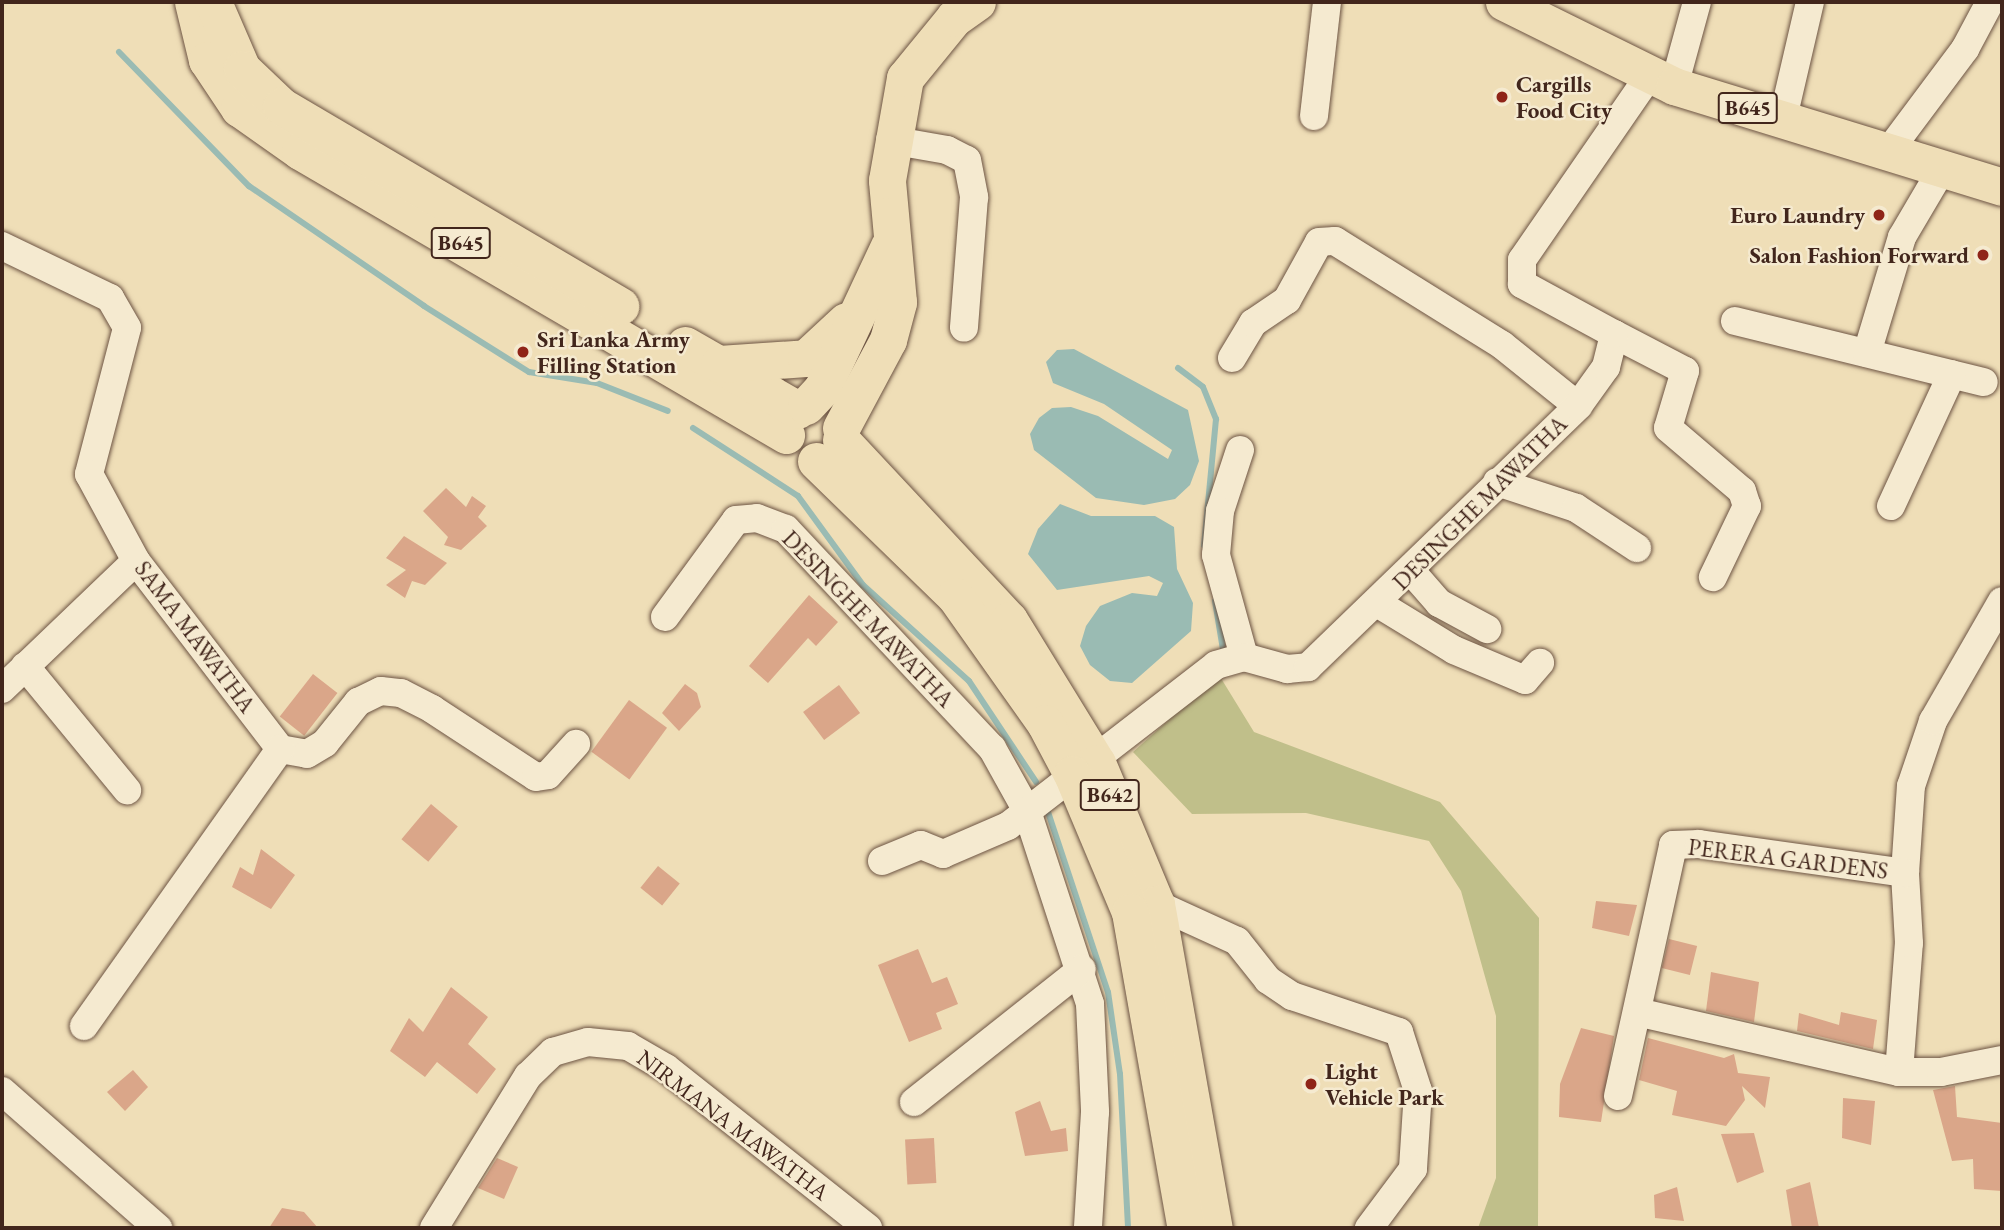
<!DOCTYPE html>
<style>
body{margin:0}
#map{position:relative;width:2004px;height:1230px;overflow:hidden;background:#efdeb7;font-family:"EB Garamond",serif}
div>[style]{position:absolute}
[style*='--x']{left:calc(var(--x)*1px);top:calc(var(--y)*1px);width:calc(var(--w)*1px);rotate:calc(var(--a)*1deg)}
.green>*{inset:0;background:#c0bf8a}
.water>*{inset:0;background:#9abbb3}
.stream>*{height:6px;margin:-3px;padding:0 3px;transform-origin:3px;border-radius:3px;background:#9abbb3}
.building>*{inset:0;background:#daa689;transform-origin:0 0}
.roads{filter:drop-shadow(0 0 2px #6d5443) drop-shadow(0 0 2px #6d5443)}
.minor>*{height:28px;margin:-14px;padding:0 14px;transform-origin:14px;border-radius:14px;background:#f5ead0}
.major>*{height:37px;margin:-18.5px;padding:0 18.5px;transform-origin:18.5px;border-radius:18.5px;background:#efdeb7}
.dots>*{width:19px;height:19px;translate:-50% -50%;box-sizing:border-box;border:4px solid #f5ead0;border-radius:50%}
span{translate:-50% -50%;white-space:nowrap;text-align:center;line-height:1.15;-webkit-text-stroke:5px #f5ead0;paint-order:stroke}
.shield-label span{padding:2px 5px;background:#f5ead0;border:2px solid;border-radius:5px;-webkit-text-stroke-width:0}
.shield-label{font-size:21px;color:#42261c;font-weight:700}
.poi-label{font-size:23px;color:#42261c;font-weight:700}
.left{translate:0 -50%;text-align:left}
.right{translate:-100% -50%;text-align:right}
.street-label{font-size:23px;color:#42261c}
.frame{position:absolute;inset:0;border:4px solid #42261c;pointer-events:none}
</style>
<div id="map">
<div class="green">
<i style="clip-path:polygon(1219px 675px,1254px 732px,1440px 802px,1539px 918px,1538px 1228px,1478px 1228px,1496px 1178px,1496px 1016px,1461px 891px,1429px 841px,1306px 813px,1192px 814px,1133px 752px)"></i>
</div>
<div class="water">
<i style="clip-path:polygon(1074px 349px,1188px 410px,1199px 461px,1190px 485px,1175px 499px,1144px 505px,1096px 498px,1034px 450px,1030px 434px,1039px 418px,1052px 408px,1071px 407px,1098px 416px,1168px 459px,1172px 450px,1104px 404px,1053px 383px,1046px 362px,1057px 350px)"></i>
<i style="clip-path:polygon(1060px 504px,1091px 516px,1155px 516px,1174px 527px,1177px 569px,1193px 603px,1191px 631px,1132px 683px,1110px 681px,1090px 665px,1080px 646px,1086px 626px,1100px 606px,1132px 593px,1157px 596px,1163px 583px,1149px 576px,1057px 590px,1028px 554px,1038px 529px)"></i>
</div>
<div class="stream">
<i style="--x:119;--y:52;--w:187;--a:45.9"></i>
<i style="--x:249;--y:186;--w:212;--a:34.4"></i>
<i style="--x:424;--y:306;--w:124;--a:32.2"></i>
<i style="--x:529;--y:372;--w:69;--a:9.2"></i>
<i style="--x:597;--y:383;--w:76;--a:21.5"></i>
<i style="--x:1178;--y:368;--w:31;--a:37"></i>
<i style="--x:1203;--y:387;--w:35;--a:68"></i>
<i style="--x:1216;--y:419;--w:127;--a:95.4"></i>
<i style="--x:693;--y:428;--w:125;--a:32.9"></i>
<i style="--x:798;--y:496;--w:110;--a:53.9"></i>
<i style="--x:863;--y:585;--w:143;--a:42.2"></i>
<i style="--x:969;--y:681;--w:121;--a:56.4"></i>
<i style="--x:1215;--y:601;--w:50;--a:80.7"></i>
<i style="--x:1046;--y:806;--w:196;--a:71.6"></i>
<i style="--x:1108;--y:992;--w:83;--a:81.7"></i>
<i style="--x:1120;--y:1074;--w:154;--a:87"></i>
</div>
<div class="building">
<i style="clip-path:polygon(446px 488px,466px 507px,472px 496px,486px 506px,478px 517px,487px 526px,461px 550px,444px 545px,448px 537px,423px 511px)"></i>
<i style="clip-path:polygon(404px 536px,447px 563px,425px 585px,412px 581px,405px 598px,386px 585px,406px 570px,386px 558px)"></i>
<i style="clip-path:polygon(809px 595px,838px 622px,816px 646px,808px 638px,768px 683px,749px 666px)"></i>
<i style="left:313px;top:674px;width:31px;height:54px;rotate:38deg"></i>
<i style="clip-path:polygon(685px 684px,697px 693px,701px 707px,679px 731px,662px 713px)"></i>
<i style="left:839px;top:685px;width:35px;height:45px;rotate:53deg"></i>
<i style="left:629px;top:700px;width:47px;height:64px;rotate:36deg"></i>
<i style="left:431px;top:804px;width:35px;height:46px;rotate:40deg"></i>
<i style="clip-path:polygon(261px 849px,295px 875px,271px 909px,232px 887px,240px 867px,253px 875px)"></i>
<i style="left:658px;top:866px;width:28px;height:28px;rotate:39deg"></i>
<i style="clip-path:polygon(1596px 901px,1637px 905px,1629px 936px,1592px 928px)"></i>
<i style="left:1669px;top:939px;width:29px;height:30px;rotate:14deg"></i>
<i style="clip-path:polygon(918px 949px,932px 983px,947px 977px,958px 1004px,936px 1013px,942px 1029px,909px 1042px,878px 965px)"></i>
<i style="clip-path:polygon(1711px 972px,1759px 982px,1754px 1022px,1706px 1011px)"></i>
<i style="clip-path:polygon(451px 987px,488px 1017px,468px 1044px,496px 1069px,477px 1094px,437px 1062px,425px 1077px,390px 1051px,409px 1018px,423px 1032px)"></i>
<i style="clip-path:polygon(1841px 1012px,1877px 1020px,1873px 1049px,1797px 1031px,1799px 1013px,1839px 1025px)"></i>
<i style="clip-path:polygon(1581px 1028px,1614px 1036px,1601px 1122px,1559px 1117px,1560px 1084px)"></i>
<i style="clip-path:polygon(1648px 1038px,1724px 1058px,1734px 1054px,1738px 1073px,1770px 1077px,1765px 1108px,1742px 1086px,1745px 1100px,1726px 1126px,1672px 1115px,1677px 1091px,1639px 1080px)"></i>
<i style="clip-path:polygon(133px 1070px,148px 1087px,125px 1111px,107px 1092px)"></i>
<i style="clip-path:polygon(1955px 1086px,1957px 1117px,2002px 1123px,2002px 1191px,1974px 1189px,1973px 1159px,1952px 1161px,1933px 1090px)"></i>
<i style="clip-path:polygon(1843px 1098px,1875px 1101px,1871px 1145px,1842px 1138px)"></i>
<i style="clip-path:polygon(1040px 1101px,1051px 1131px,1066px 1128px,1068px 1151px,1025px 1156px,1015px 1112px)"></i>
<i style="clip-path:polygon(1754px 1133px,1764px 1172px,1737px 1183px,1721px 1134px)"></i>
<i style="left:934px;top:1138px;width:45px;height:29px;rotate:87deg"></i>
<i style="clip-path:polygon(497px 1158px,518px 1167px,504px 1199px,478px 1188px)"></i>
<i style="clip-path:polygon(1810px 1182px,1819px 1228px,1792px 1228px,1786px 1190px)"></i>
<i style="clip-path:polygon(1677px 1187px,1684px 1221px,1655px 1218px,1654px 1195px)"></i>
<i style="clip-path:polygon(282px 1208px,304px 1212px,318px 1228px,269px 1228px)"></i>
</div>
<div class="roads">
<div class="minor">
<i style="--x:1674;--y:86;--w:87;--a:-74.7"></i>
<i style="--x:1314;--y:116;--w:115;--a:-83.5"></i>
<i style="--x:1783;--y:118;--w:119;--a:-76.9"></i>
<i style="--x:890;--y:140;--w:58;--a:10"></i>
<i style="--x:947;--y:150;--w:22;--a:27"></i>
<i style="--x:967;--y:160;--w:38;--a:79"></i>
<i style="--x:974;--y:197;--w:131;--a:94.4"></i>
<i style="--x:1888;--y:152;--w:129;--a:-53.2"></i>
<i style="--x:1965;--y:49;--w:53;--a:-62"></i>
<i style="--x:2;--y:246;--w:120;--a:25.7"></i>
<i style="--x:110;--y:298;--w:34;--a:60"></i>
<i style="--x:127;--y:328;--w:151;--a:104.6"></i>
<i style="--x:89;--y:474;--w:99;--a:61.6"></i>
<i style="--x:136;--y:561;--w:237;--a:52.5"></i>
<i style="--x:280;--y:749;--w:27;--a:10"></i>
<i style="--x:307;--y:754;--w:21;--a:-31"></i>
<i style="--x:325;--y:743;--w:53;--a:-51.2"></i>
<i style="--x:358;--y:702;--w:25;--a:-26"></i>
<i style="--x:381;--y:691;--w:20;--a:6"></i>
<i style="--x:401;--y:693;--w:35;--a:27"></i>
<i style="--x:432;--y:709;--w:124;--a:33.2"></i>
<i style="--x:536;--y:777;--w:12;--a:-9"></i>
<i style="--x:548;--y:775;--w:42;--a:-47.9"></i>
<i style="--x:1735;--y:321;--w:256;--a:13.8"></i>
<i style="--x:1614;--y:334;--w:80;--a:27.5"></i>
<i style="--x:1685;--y:371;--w:59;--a:106.6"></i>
<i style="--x:1668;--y:428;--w:97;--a:40.4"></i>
<i style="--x:1742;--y:491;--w:16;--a:72"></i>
<i style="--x:1747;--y:506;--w:79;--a:115.6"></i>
<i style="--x:1867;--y:353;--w:121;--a:-73.2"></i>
<i style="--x:1902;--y:237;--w:79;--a:-59.5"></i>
<i style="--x:1232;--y:358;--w:41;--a:-59"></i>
<i style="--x:1253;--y:323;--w:41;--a:-34.1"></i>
<i style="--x:1287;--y:300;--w:66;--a:-61.1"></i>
<i style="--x:1319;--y:242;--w:16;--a:-4"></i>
<i style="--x:1335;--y:241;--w:197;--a:31.9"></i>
<i style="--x:1502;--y:345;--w:97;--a:38.8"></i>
<i style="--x:1240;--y:450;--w:64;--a:108.2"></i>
<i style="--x:1220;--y:511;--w:44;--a:95.2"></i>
<i style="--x:1216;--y:555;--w:106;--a:74.6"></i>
<i style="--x:1497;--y:482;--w:83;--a:18.2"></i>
<i style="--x:1576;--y:508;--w:73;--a:33.3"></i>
<i style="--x:1891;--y:506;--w:145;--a:-65.2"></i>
<i style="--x:1411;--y:571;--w:43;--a:48.8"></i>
<i style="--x:1439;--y:603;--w:55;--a:28.4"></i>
<i style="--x:1377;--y:603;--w:90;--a:31.4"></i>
<i style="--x:1454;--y:650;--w:77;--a:22.9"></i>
<i style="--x:1525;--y:680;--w:23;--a:-49"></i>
<i style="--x:665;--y:617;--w:120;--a:-53.8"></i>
<i style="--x:736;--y:520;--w:21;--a:-5"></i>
<i style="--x:757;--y:518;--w:31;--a:21"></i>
<i style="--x:786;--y:529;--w:301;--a:46.8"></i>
<i style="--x:992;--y:748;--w:72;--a:60.9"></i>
<i style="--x:1027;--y:811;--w:203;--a:71.9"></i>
<i style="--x:1090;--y:1004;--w:108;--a:87.3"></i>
<i style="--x:1095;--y:1112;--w:116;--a:93.5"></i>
<i style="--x:25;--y:666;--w:161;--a:50.6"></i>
<i style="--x:2;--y:689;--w:185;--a:-43.7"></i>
<i style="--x:882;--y:861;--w:42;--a:-22.3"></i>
<i style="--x:921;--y:845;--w:24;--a:22"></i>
<i style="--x:943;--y:854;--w:71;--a:-23.3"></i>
<i style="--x:1008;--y:826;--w:263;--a:-37.7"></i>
<i style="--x:1216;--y:665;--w:29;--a:-16"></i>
<i style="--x:1244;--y:657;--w:45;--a:15.6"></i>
<i style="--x:1287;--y:669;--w:21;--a:-5"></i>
<i style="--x:1308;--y:667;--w:376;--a:-44"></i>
<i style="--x:1578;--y:406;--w:48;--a:-54.3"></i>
<i style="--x:1606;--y:367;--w:34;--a:-76"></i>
<i style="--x:1614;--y:334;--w:105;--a:-151.5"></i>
<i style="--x:1522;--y:284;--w:24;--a:-90"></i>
<i style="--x:1522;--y:260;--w:224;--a:-55.4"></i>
<i style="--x:1156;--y:904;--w:89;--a:24.6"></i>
<i style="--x:1237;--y:941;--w:50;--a:51.5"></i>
<i style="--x:1268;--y:980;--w:29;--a:34"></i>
<i style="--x:1292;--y:996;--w:113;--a:18.6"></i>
<i style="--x:1399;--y:1032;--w:62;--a:72.1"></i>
<i style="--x:1418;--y:1091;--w:78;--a:93.7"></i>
<i style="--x:1413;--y:1169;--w:74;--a:126.7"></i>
<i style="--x:1637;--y:1012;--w:269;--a:12.9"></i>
<i style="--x:1899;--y:1072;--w:42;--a:0"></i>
<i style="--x:1941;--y:1072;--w:62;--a:-11.1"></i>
<i style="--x:84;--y:1026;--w:339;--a:-54.7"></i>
<i style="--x:1899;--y:1072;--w:129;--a:-85.6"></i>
<i style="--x:1909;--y:943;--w:70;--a:-93.3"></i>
<i style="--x:1905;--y:873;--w:87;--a:-86.1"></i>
<i style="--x:1911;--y:786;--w:69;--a:-71.3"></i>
<i style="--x:1933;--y:721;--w:138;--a:-60.1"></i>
<i style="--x:2;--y:1091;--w:208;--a:41.3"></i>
<i style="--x:1618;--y:1096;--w:257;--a:-77.6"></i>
<i style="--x:1673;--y:845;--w:26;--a:-2"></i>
<i style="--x:1699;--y:844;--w:208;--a:8"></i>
<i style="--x:914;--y:1102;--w:214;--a:-38.4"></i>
<i style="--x:434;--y:1228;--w:179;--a:-58.3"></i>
<i style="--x:528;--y:1076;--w:35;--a:-44"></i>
<i style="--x:553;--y:1052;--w:36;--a:-16"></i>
<i style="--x:588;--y:1042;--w:40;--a:5.7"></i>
<i style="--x:628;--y:1046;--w:44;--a:30.1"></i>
<i style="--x:666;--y:1068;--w:258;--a:38.4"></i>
</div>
<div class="major">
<i style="--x:193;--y:2;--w:60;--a:76.4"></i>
<i style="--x:207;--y:60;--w:58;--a:56.3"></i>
<i style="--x:239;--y:108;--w:75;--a:35.2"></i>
<i style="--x:300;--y:151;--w:563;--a:30.3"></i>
<i style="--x:213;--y:2;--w:73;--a:66.6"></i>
<i style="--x:242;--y:69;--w:54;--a:43.5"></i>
<i style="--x:281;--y:106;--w:394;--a:30.5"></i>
<i style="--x:1504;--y:2;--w:190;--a:26.3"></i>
<i style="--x:1674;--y:86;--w:343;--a:17.1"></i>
<i style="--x:685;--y:345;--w:130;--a:29.9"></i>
<i style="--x:719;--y:364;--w:87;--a:-3.9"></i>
<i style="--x:806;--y:358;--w:54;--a:-42.8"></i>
<i style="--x:806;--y:406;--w:23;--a:-47"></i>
<i style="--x:822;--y:389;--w:158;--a:-64.9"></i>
<i style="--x:841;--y:428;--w:100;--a:-61.9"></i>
<i style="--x:888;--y:340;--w:39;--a:-75"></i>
<i style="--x:898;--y:302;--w:122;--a:-95.2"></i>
<i style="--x:887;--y:180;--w:104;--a:-80"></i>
<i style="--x:905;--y:78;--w:77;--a:-50.8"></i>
<i style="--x:954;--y:18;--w:28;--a:-35"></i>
<i style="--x:841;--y:440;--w:246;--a:47"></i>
<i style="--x:1009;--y:620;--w:168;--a:58.4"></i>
<i style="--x:1097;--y:763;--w:153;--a:67.3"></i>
<i style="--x:1156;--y:904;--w:329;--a:79.9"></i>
<i style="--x:816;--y:461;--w:194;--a:44.2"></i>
<i style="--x:955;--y:596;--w:156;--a:54.7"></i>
<i style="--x:1045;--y:723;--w:58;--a:62.1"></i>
<i style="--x:1072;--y:774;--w:150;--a:67.2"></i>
<i style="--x:1130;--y:912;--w:321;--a:80"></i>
</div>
</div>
<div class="dots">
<i style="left:1502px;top:97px;background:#8f2418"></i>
<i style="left:1879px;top:215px;background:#8f2418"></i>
<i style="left:1983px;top:255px;background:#8f2418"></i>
<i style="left:523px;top:352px;background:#8f2418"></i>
<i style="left:1311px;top:1084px;background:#8f2418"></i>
</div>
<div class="shield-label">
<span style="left:1748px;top:108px">B645</span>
<span style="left:461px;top:243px">B645</span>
<span style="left:1110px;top:795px">B642</span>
</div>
<div class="poi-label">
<span class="left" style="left:1516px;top:97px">Cargills<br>Food City</span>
<span class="right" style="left:1865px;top:215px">Euro Laundry</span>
<span class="right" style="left:1969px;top:255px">Salon Fashion Forward</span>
<span class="left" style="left:537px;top:352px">Sri Lanka Army<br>Filling Station</span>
<span class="left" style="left:1325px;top:1084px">Light<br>Vehicle Park</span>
</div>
<div class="street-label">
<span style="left:1480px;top:503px;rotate:-45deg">DESINGHE MAWATHA</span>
<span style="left:868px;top:619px;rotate:46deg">DESINGHE MAWATHA</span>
<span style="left:195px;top:637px;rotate:53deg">SAMA MAWATHA</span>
<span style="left:1788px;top:859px;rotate:7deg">PERERA GARDENS</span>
<span style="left:733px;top:1125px;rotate:37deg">NIRMANA MAWATHA</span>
</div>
<div class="frame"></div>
</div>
